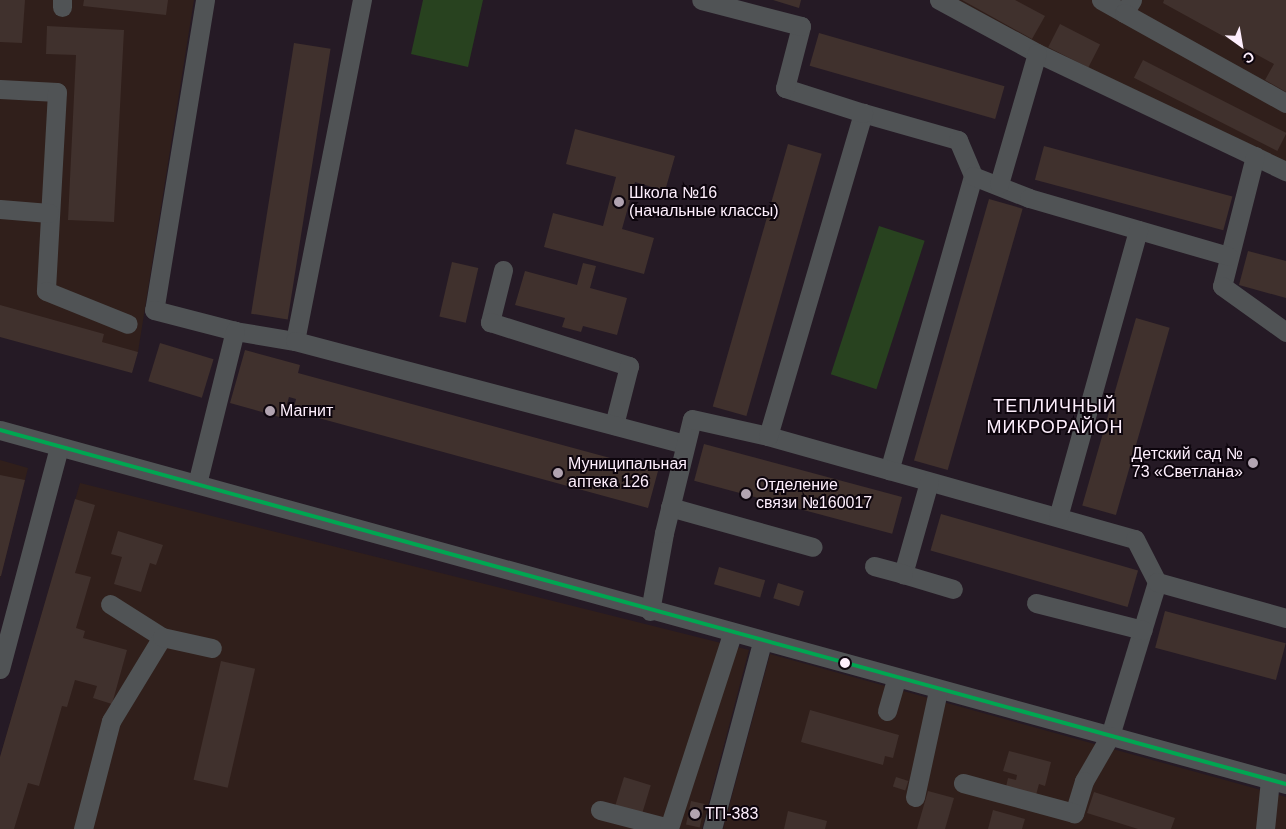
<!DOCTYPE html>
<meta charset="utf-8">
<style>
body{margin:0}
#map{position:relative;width:1286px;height:829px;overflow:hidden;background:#251a25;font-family:Helvetica,sans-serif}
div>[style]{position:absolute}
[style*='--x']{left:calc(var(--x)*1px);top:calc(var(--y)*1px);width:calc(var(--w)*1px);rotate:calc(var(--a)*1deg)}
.industrial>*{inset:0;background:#301f1b}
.green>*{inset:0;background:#28421f;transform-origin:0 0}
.building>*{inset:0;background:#40312d;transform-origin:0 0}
.minor>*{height:19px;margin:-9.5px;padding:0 9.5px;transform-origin:9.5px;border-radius:9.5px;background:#505355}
.bus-1>*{height:4px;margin:-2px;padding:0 2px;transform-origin:2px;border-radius:2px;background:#00a651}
.dots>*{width:14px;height:14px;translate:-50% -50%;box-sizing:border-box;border:2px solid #0d050d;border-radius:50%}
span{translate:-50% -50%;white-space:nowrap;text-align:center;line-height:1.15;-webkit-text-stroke:4px #0d050d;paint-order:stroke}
.poi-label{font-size:16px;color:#feeffd}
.left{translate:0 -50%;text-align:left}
.right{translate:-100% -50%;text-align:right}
.neighbourhood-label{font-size:18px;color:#feeffd;letter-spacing:1px}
.north{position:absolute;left:1216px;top:20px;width:50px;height:50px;-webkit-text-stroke:4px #0d050d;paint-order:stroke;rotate:148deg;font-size:14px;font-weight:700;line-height:20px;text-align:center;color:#feeffd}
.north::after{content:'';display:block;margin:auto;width:18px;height:22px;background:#feeffd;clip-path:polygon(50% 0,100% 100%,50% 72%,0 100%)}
</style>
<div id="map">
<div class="industrial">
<i style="clip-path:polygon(0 0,194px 0,138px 352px,0 337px)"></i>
<i style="clip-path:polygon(940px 0,1286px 0,1286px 177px)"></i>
<i style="clip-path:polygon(0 460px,28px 468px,0 579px)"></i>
<i style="clip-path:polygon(80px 483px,749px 650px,702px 829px,0 829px,0 757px)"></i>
<i style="clip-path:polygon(770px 654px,1286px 797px,1286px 829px,723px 829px)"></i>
</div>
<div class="green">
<i style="clip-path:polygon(423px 0,483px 0,468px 67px,411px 54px)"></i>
<i style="left:879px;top:226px;width:48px;height:156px;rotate:18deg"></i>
</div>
<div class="building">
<i style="clip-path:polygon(0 0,25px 0,22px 43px,0 42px)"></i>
<i style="clip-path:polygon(84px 0,168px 0,166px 15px,83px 6px)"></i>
<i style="clip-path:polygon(773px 0,801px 0,799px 8px)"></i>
<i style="clip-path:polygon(962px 0,1015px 0,1045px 16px,1032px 39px)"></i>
<i style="clip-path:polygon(1164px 0,1286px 0,1286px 92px,1265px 80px,1274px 64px,1163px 3px)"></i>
<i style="left:1060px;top:24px;width:45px;height:26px;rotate:27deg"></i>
<i style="clip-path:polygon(47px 26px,124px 30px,114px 222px,68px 220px,76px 55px,46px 54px)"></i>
<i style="left:819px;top:33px;width:193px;height:34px;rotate:16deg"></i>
<i style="left:294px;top:43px;width:37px;height:274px;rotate:9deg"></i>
<i style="left:1143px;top:60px;width:161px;height:20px;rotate:27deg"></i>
<i style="clip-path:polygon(575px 129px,675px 156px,665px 191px,635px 182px,622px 229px,654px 238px,644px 274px,544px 247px,553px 213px,603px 226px,616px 177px,566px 164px)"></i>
<i style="left:788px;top:144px;width:35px;height:273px;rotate:16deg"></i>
<i style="left:1044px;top:146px;width:195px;height:35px;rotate:15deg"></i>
<i style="left:989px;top:199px;width:35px;height:272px;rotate:16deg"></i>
<i style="clip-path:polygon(1248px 251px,1286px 261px,1286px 298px,1239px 285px)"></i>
<i style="left:452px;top:262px;width:27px;height:56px;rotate:13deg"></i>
<i style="clip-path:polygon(583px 263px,596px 266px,590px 288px,627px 298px,617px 335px,583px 326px,581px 332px,562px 327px,565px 318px,515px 305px,525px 271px,577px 285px)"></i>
<i style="clip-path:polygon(0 305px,104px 334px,102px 342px,138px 352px,132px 373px,0 337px)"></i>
<i style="left:1136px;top:318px;width:35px;height:195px;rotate:16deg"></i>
<i style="left:160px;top:343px;width:56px;height:40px;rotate:17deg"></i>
<i style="clip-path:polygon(245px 350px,300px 365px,298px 373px,658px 471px,648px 508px,293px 411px,296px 399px,289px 397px,283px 418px,230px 403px)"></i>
<i style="left:704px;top:444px;width:205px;height:38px;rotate:15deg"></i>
<i style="clip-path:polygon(0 475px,25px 480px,1px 576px,0 576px)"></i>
<i style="clip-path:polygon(75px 499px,95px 505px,75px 573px,91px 577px,76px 628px,85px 631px,83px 638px,127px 650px,112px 704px,93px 698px,97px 686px,75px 680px,67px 707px,62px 706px,39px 786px,28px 783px,14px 829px,0 829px,0 757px)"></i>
<i style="left:941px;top:514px;width:205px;height:38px;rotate:16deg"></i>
<i style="clip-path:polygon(118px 531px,163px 545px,156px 565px,150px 563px,141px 592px,114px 584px,122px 557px,111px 554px)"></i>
<i style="left:719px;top:567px;width:48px;height:18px;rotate:16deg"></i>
<i style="left:778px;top:583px;width:27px;height:16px;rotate:17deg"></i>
<i style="left:1165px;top:611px;width:125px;height:38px;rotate:15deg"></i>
<i style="left:221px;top:661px;width:35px;height:122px;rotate:13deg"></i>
<i style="clip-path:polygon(810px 710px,899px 735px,893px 758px,885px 756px,883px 765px,801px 742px)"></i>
<i style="clip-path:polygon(1009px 751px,1051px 762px,1045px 786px,1039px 784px,1036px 795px,1006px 787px,1008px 778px,1016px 780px,1017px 775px,1003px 771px)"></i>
<i style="left:624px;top:777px;width:28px;height:30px;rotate:17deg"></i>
<i style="left:896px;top:777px;width:13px;height:10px;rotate:18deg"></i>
<i style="clip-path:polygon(928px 791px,954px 798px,945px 829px,917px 829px)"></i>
<i style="clip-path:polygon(1094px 792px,1175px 818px,1171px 829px,1138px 829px,1087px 813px)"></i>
<i style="left:691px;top:801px;width:14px;height:24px;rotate:12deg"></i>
<i style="clip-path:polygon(993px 810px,1025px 819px,1022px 829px,988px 829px)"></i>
<i style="clip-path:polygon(788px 811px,827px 821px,825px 829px,784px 829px)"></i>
</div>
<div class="minor">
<i style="--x:205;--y:0;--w:314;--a:99.3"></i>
<i style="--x:154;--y:310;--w:84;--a:14.5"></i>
<i style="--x:235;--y:331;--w:61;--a:9.5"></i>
<i style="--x:295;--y:341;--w:348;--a:-78.9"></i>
<i style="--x:939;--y:0;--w:111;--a:28.4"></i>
<i style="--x:1037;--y:53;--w:276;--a:25.4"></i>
<i style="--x:1101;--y:0;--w:26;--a:29"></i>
<i style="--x:1132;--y:0;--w:15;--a:122"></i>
<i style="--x:1124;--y:13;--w:185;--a:29.1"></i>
<i style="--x:62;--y:7;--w:7;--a:-90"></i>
<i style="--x:0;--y:89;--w:57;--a:3"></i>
<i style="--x:57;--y:92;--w:199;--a:93.2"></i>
<i style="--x:46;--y:291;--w:88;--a:21.9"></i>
<i style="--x:863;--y:113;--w:99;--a:15.9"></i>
<i style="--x:958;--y:140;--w:39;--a:67"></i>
<i style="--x:973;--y:176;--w:306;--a:105.9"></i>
<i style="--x:1255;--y:156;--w:134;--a:104.2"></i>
<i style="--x:1222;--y:286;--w:79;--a:35.7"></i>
<i style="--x:973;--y:176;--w:60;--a:21.4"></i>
<i style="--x:1029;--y:198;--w:207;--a:16.2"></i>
<i style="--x:999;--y:184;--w:136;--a:-73.8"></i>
<i style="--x:0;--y:209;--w:49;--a:4.7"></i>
<i style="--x:503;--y:270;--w:54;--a:104"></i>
<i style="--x:490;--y:322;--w:146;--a:17.6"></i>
<i style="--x:629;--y:366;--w:61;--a:104.3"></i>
<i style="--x:295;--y:341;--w:403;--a:14.8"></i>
<i style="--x:0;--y:430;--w:1334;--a:15.39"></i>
<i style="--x:768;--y:436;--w:381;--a:15.7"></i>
<i style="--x:1135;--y:539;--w:48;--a:62.9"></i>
<i style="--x:1157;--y:582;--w:161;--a:107"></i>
<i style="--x:1110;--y:736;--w:52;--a:120"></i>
<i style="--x:1084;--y:781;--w:34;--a:107"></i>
<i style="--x:1074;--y:813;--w:115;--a:-164.9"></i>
<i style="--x:929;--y:482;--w:96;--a:105.8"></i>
<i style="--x:903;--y:574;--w:52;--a:16.7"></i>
<i style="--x:197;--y:484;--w:158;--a:-76.1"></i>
<i style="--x:670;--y:507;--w:148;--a:15.6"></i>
<i style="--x:1058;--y:517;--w:298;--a:-74.4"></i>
<i style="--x:874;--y:566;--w:30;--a:15"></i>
<i style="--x:1157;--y:582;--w:134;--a:15.6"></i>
<i style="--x:1036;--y:603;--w:110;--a:14.2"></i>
<i style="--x:110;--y:604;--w:62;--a:32.4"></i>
<i style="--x:650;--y:611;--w:79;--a:-79.8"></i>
<i style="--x:664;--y:533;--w:117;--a:-76.2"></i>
<i style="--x:692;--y:419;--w:78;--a:12.6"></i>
<i style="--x:768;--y:436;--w:337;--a:-73.6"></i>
<i style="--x:863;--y:113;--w:82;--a:-162.2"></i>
<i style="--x:785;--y:88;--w:64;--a:-75.5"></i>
<i style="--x:801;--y:26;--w:103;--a:-165.4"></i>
<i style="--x:0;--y:669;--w:230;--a:-75.1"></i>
<i style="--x:887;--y:711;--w:33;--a:-74"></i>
<i style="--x:915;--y:797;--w:108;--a:-77.8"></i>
<i style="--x:600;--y:810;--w:71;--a:14.6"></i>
<i style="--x:669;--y:828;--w:204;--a:-72"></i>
<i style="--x:83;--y:829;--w:112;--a:-75.5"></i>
<i style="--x:111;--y:721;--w:98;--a:-58.7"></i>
<i style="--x:162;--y:637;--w:51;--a:12.4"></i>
<i style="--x:712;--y:829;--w:194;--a:-75"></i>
<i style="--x:1265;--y:829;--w:49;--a:-84.2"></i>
</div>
<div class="bus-1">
<i style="--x:0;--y:430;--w:1334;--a:15.39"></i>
</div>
<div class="dots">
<i style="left:619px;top:202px;background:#b2a4b1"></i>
<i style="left:270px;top:411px;background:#b2a4b1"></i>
<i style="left:1253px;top:463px;background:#b2a4b1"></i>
<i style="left:558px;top:473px;background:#b2a4b1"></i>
<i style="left:746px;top:494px;background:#b2a4b1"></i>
<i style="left:845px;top:663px;background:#feeffd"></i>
<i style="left:695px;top:814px;background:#b2a4b1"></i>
</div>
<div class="poi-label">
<span class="left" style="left:629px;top:202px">Школа №16<br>(начальные классы)</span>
<span class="left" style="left:280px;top:411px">Магнит</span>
<span class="right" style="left:1243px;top:463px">Детский сад №<br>73 «Светлана»</span>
<span class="left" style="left:568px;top:473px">Муниципальная<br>аптека 126</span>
<span class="left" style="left:756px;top:494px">Отделение<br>связи №160017</span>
<span class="left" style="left:705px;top:814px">ТП-383</span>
</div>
<div class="neighbourhood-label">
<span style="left:1055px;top:417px">ТЕПЛИЧНЫЙ<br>МИКРОРАЙОН</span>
</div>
<div class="north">С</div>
</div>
